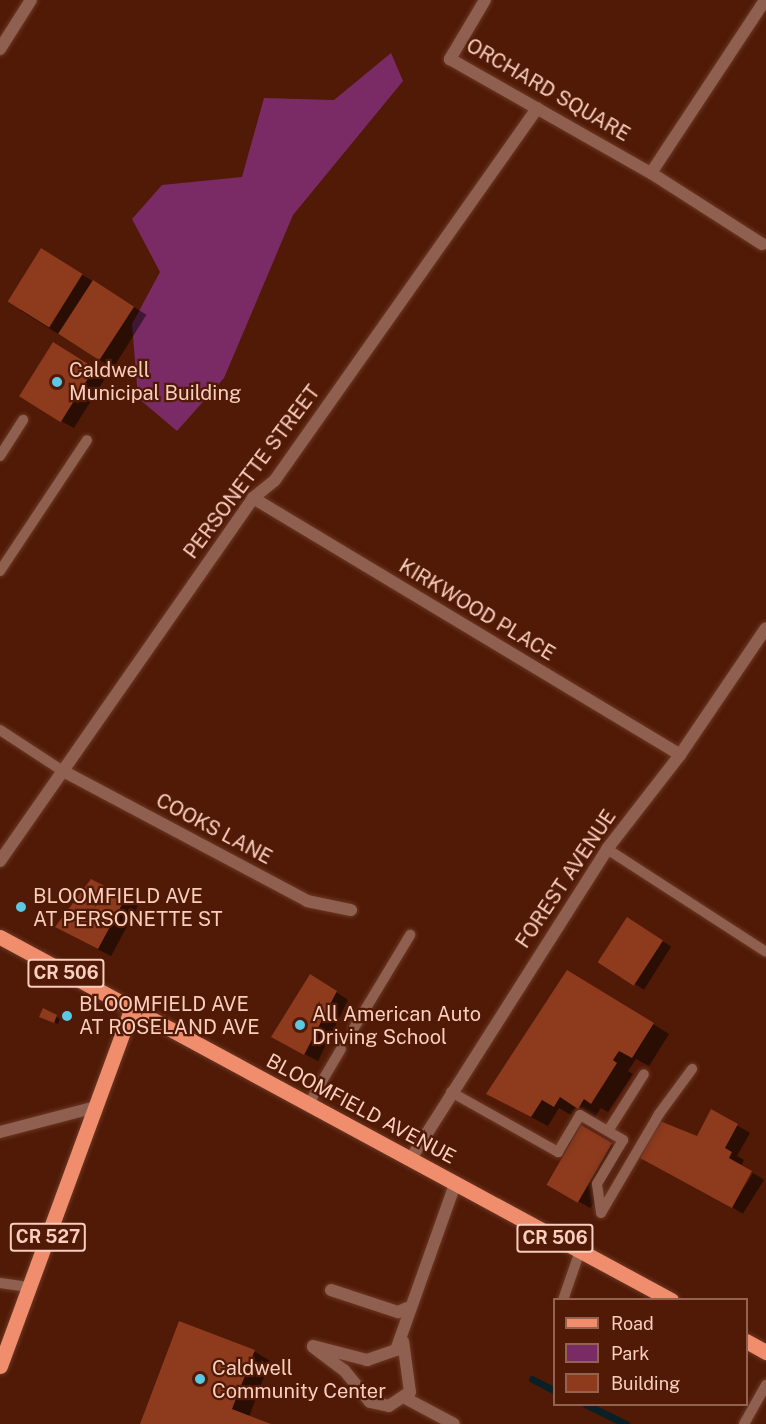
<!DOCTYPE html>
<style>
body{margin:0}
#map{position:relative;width:766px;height:1424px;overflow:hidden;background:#501a06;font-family:"Public Sans",sans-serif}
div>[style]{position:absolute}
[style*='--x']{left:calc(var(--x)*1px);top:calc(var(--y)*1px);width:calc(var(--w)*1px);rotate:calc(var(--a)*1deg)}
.green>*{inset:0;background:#7a2b66}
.shadow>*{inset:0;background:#0007;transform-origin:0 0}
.stream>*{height:7px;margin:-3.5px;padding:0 3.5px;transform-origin:3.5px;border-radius:3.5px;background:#0a2026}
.building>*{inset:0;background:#8d3a1d;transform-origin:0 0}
.roads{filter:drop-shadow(0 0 2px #6b3724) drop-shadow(0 0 2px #6b3724)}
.service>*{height:10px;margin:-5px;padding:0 5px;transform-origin:5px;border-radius:5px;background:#8f5f4f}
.minor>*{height:12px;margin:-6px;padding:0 6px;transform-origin:6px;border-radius:6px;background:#8f5f4f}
.tertiary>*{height:12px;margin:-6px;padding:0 6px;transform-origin:6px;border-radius:6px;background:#8f5f4f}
.primary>*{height:15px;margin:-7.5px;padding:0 7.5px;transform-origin:7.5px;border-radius:7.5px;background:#ef8d6c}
.dots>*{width:16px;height:16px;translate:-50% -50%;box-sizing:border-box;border:3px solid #501a06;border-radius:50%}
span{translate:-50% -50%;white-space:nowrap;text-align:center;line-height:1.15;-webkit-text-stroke:4.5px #501a06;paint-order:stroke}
.shield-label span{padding:2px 4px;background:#501a06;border:2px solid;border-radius:4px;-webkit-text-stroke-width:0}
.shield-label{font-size:18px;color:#facebf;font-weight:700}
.street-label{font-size:20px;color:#facebf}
.poi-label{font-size:20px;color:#facebf}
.left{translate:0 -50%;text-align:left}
.legend{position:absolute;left:553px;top:1298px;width:195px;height:108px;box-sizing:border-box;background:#501a06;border:2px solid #946250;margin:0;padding:8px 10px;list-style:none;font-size:18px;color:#facebf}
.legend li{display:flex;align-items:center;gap:12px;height:30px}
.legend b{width:30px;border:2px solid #946250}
</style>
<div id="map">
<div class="green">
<i style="clip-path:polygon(391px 53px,403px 81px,293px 215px,224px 378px,177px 431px,138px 398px,132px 324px,160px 272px,132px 219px,162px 185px,242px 177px,264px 98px,334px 100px)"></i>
</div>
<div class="shadow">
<i style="left:54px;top:257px;width:109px;height:63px;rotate:32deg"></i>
<i style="clip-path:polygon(66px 351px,106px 377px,74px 428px,61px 421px)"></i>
<i style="left:91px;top:881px;width:53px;height:57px;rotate:28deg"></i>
<i style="left:627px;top:919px;width:52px;height:51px;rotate:32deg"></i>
<i style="clip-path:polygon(584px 981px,669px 1034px,649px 1066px,636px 1059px,628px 1071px,633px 1074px,608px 1112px,601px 1108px,595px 1117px,577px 1106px,571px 1115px,559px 1108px,548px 1126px,504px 1103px)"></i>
<i style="clip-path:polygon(323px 983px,348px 1000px,318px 1061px,285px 1044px)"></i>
<i style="clip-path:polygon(44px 1010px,60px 1019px,58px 1024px,44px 1018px)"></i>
<i style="clip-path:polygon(712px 1111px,750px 1133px,737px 1156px,744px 1160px,741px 1166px,697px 1138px)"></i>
<i style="left:582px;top:1127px;width:48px;height:66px;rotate:30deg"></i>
<i style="left:753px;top:1173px;width:13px;height:40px;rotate:32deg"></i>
<i style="clip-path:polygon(254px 1351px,270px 1361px,249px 1417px,268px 1424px,141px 1424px)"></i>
</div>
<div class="stream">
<i style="--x:532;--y:1379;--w:25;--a:27"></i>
<i style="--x:585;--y:1404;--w:46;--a:26"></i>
</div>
<div class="building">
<i style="left:41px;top:248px;width:49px;height:63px;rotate:32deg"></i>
<i style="left:93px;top:280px;width:49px;height:64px;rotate:33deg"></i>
<i style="left:53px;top:342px;width:49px;height:64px;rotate:32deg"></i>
<i style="clip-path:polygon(91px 879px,126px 897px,98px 949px,55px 927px)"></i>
<i style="left:627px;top:917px;width:43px;height:54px;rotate:33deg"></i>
<i style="clip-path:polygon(567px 970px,654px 1023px,632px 1058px,619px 1051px,613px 1060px,617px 1063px,591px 1104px,584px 1099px,578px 1109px,560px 1097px,554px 1107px,542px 1100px,531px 1117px,486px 1094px)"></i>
<i style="clip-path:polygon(310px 974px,337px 991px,304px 1055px,271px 1037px)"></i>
<i style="clip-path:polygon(43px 1008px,57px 1015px,54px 1023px,39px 1017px)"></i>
<i style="clip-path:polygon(711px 1109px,738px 1124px,725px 1148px,732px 1152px,729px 1158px,752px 1171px,732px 1208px,640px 1158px,660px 1121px,697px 1136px)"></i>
<i style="left:581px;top:1125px;width:36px;height:69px;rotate:30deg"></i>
<i style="clip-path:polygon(179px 1321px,255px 1350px,232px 1409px,271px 1424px,140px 1424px)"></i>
</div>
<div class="roads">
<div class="service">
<i style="--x:0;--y:456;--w:43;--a:-57.4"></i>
<i style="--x:0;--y:571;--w:157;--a:-56.4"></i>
<i style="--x:0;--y:730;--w:75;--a:33.1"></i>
<i style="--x:607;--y:849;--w:189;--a:32.9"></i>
<i style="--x:354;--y:1028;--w:109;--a:-58.9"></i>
<i style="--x:451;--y:1092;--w:123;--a:29.3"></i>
<i style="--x:558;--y:1152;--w:43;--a:-59.3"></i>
<i style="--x:580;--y:1115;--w:50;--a:30.2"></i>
<i style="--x:623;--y:1140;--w:51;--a:120.6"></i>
<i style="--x:597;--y:1184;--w:29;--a:82"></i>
<i style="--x:308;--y:1105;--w:65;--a:-59.5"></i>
<i style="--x:608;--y:1131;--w:67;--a:-57.7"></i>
<i style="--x:601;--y:1213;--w:115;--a:-59.6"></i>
<i style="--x:659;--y:1114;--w:56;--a:-53.7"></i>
<i style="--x:0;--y:1283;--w:29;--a:8"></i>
<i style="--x:563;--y:1300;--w:52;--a:-70.9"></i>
<i style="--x:744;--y:1424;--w:45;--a:-60.6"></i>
</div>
<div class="minor">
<i style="--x:485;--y:0;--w:69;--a:120.7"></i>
<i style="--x:450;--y:59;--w:231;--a:29.6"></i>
<i style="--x:651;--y:173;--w:132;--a:32.6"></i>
<i style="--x:651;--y:173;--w:207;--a:-56.6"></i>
<i style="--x:253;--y:498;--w:498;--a:31"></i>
<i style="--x:63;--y:771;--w:276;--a:28"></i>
<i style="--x:307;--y:901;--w:45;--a:11.6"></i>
<i style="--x:0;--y:861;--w:442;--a:-55.1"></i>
<i style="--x:253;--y:498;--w:28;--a:-39"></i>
<i style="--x:275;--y:480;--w:455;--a:-54.8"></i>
<i style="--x:331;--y:1290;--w:71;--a:18.2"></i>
<i style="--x:398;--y:1312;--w:10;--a:-24"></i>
<i style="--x:313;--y:1346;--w:56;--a:14.5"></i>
<i style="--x:367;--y:1360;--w:31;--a:-19"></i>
<i style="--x:396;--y:1350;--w:176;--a:-70.4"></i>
<i style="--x:313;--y:1347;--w:39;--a:37"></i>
<i style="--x:344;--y:1370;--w:41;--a:50.9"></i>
<i style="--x:370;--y:1402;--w:19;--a:12"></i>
<i style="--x:389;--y:1406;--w:25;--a:-34"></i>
<i style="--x:410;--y:1392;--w:51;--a:-97.8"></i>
<i style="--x:407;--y:1399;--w:53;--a:28"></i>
</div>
<div class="tertiary">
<i style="--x:0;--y:49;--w:58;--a:-57.7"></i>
<i style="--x:0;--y:1132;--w:99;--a:-14.6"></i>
<i style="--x:410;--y:1160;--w:368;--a:-57.6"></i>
<i style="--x:607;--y:849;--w:119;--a:-52.2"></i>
<i style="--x:680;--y:755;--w:153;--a:-55.9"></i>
</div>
<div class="primary">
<i style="--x:0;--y:937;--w:763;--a:28.41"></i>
<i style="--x:746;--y:1341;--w:23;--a:29"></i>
<i style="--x:0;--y:1366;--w:382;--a:-69.8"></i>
</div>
</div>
<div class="dots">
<i style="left:57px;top:382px;background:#5bc8e6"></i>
<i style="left:21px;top:907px;background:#5bc8e6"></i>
<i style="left:67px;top:1016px;background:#5bc8e6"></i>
<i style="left:300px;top:1025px;background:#5bc8e6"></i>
<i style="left:200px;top:1379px;background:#5bc8e6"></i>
</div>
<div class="shield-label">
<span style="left:66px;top:973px">CR 506</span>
<span style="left:48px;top:1237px">CR 527</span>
<span style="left:555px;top:1238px">CR 506</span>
</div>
<div class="street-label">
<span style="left:548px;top:90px;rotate:30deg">ORCHARD SQUARE</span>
<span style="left:252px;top:472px;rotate:-53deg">PERSONETTE STREET</span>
<span style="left:477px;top:610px;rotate:31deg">KIRKWOOD PLACE</span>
<span style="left:214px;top:829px;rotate:28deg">COOKS LANE</span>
<span style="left:566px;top:879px;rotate:-56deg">FOREST AVENUE</span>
<span style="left:361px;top:1109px;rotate:28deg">BLOOMFIELD AVENUE</span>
</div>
<div class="poi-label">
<span class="left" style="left:69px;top:382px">Caldwell<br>Municipal Building</span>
<span class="left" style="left:33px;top:908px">BLOOMFIELD AVE<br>AT PERSONETTE ST</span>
<span class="left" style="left:79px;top:1016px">BLOOMFIELD AVE<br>AT ROSELAND AVE</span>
<span class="left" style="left:312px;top:1026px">All American Auto<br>Driving School</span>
<span class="left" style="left:212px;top:1380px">Caldwell<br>Community Center</span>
</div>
<ul class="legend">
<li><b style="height:8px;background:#ef8d6c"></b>Road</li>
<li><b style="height:16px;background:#7a2b66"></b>Park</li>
<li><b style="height:16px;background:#8d3a1d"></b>Building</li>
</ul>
</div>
